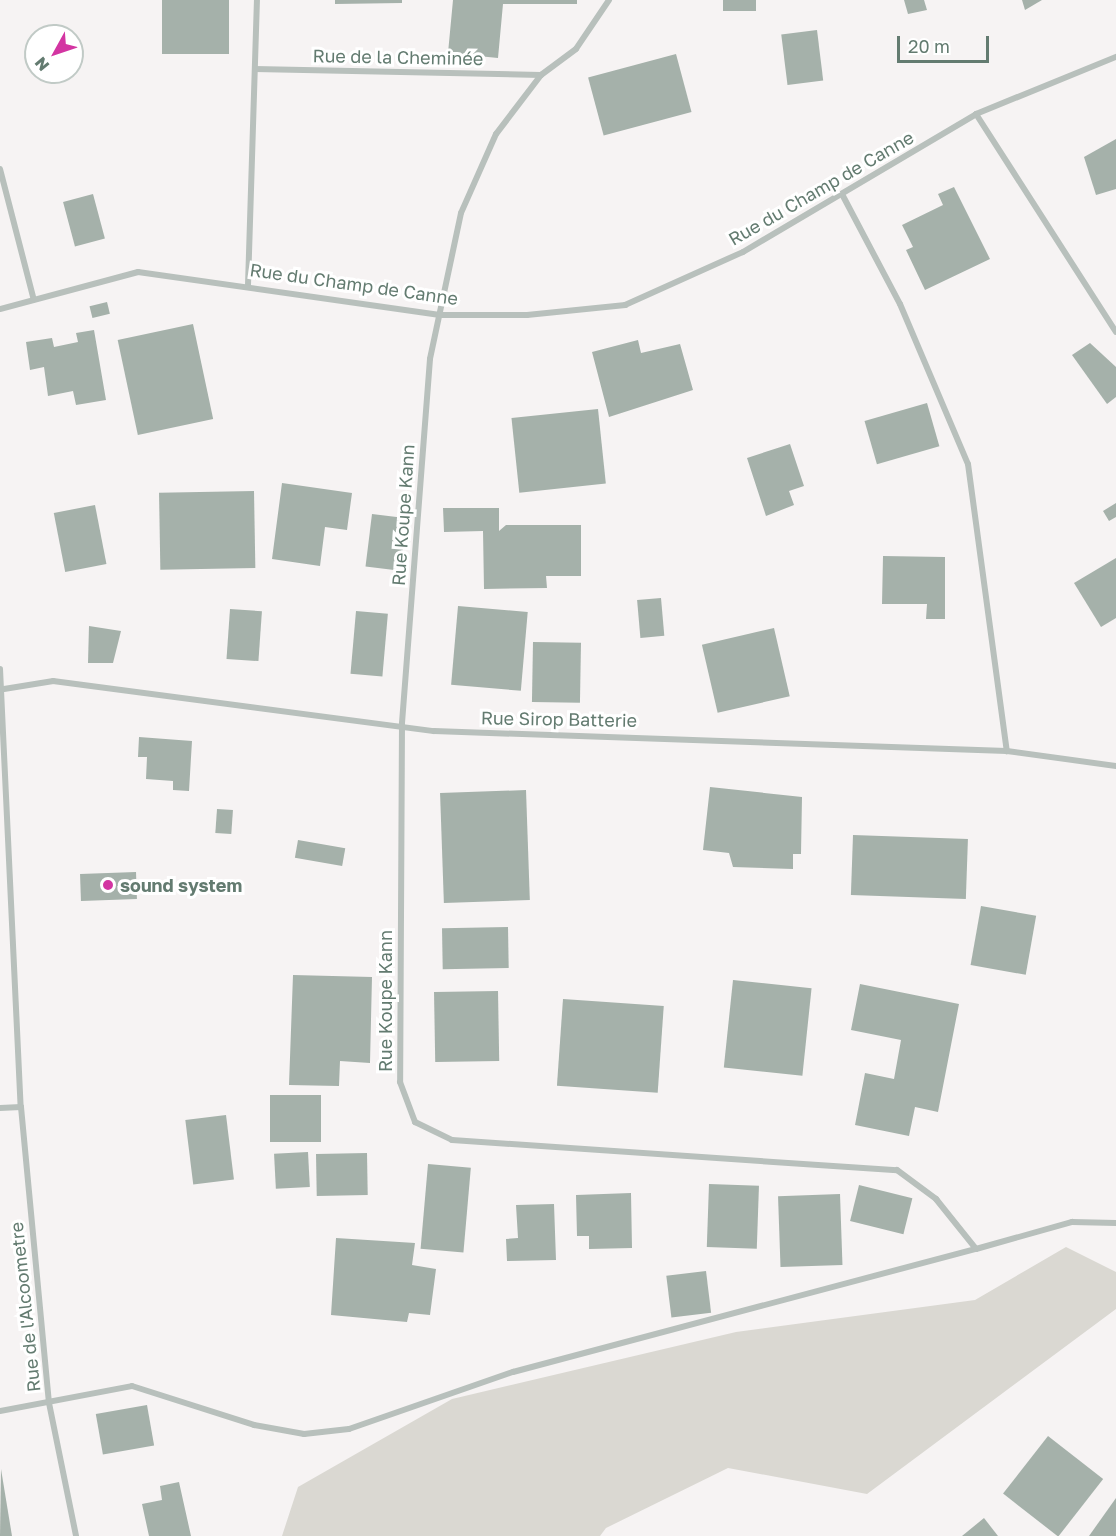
<!DOCTYPE html>
<meta charset="utf-8">
<style>
body{margin:0}
#map{position:relative;width:1116px;height:1536px;overflow:hidden;background:#f6f3f3;font-family:"Golos Text",sans-serif}
div>[style]{position:absolute}
[style*='--x']{left:calc(var(--x)*1px);top:calc(var(--y)*1px);width:calc(var(--w)*1px);rotate:calc(var(--a)*1deg)}
.green>*{inset:0;background:#dad8d2}
.building>*{inset:0;background:#a5b1aa;transform-origin:0 0}
.minor>*{height:6px;margin:-3px;padding:0 3px;transform-origin:3px;border-radius:3px;background:#b8c0bc}
.dots>*{width:16px;height:16px;translate:-50% -50%;box-sizing:border-box;border:3px solid #fff;border-radius:50%}
span{translate:-50% -50%;white-space:nowrap;text-align:center;line-height:1.15;-webkit-text-stroke:6px #fff;paint-order:stroke}
.street-label{font-size:18px;color:#637b70}
.poi-label{font-size:18px;color:#637b70;font-weight:700}
.left{translate:0 -50%;text-align:left}
.north{position:absolute;left:24px;top:24px;width:60px;height:60px;box-sizing:border-box;background:#fff;border:2px solid #c1cac6;border-radius:50%;rotate:230deg;font-size:16px;font-weight:700;line-height:24px;text-align:center;color:#637b70}
.north::after{content:'';display:block;margin:auto;width:21px;height:27px;background:#d335a2;clip-path:polygon(50% 0,100% 100%,50% 72%,0 100%)}
.scale{position:absolute;left:897px;top:36px;width:92px;height:27px;box-sizing:border-box;border:3px solid #637b70;border-top:0;padding-left:8px;font-size:18px;line-height:21px;white-space:nowrap;color:#637b70;-webkit-text-stroke:4px #fff;paint-order:stroke}
</style>
<div id="map">
<div class="green">
<i style="clip-path:polygon(1066px 1247px,1116px 1272px,1116px 1309px,867px 1494px,728px 1468px,606px 1528px,600px 1536px,282px 1536px,298px 1487px,452px 1399px,736px 1332px,975px 1300px)"></i>
</div>
<div class="building">
<i style="left:162px;top:0;width:67px;height:54px"></i>
<i style="clip-path:polygon(335px 0,402px 0,402px 3px,335px 4px)"></i>
<i style="clip-path:polygon(453px 0,577px 0,577px 4px,503px 4px,498px 58px,448px 53px)"></i>
<i style="left:723px;top:0;width:33px;height:11px"></i>
<i style="clip-path:polygon(904px 0,924px 0,927px 10px,908px 14px)"></i>
<i style="clip-path:polygon(1022px 0,1042px 0,1025px 10px)"></i>
<i style="left:817px;top:30px;width:51px;height:36px;rotate:83deg"></i>
<i style="left:676px;top:54px;width:60px;height:91px;rotate:75deg"></i>
<i style="clip-path:polygon(1116px 139px,1116px 189px,1096px 195px,1084px 157px)"></i>
<i style="clip-path:polygon(954px 187px,990px 259px,925px 290px,906px 250px,913px 247px,902px 225px,943px 205px,938px 194px)"></i>
<i style="left:93px;top:194px;width:46px;height:31px;rotate:75deg"></i>
<i style="left:107px;top:302px;width:12px;height:18px;rotate:76deg"></i>
<i style="left:193px;top:324px;width:97px;height:77px;rotate:78deg"></i>
<i style="clip-path:polygon(94px 330px,106px 400px,76px 405px,73px 391px,48px 396px,44px 367px,30px 370px,26px 342px,52px 338px,54px 347px,78px 342px,76px 333px)"></i>
<i style="clip-path:polygon(638px 340px,641px 353px,680px 344px,693px 390px,609px 417px,592px 352px)"></i>
<i style="clip-path:polygon(1090px 343px,1116px 367px,1116px 397px,1107px 404px,1072px 355px)"></i>
<i style="left:927px;top:403px;width:45px;height:65px;rotate:74deg"></i>
<i style="left:598px;top:409px;width:75px;height:87px;rotate:84deg"></i>
<i style="clip-path:polygon(790px 444px,804px 486px,789px 491px,794px 505px,766px 516px,747px 458px)"></i>
<i style="clip-path:polygon(282px 483px,352px 493px,347px 530px,325px 527px,320px 566px,272px 559px)"></i>
<i style="left:254px;top:491px;width:77px;height:95px;rotate:89deg"></i>
<i style="clip-path:polygon(1116px 503px,1116px 517px,1109px 521px,1103px 511px)"></i>
<i style="left:95px;top:505px;width:60px;height:42px;rotate:79deg"></i>
<i style="clip-path:polygon(443px 508px,499px 508px,499px 531px,506px 525px,581px 525px,581px 576px,546px 576px,547px 588px,484px 589px,483px 531px,444px 532px)"></i>
<i style="left:372px;top:514px;width:35px;height:53px;rotate:7deg"></i>
<i style="clip-path:polygon(883px 556px,945px 557px,945px 619px,926px 619px,927px 604px,882px 604px)"></i>
<i style="clip-path:polygon(1116px 558px,1116px 618px,1101px 627px,1074px 583px)"></i>
<i style="left:661px;top:598px;width:38px;height:24px;rotate:85deg"></i>
<i style="left:458px;top:606px;width:70px;height:79px;rotate:5deg"></i>
<i style="left:230px;top:609px;width:32px;height:50px;rotate:4deg"></i>
<i style="left:356px;top:611px;width:32px;height:63px;rotate:5deg"></i>
<i style="clip-path:polygon(89px 626px,121px 631px,113px 663px,88px 663px)"></i>
<i style="left:774px;top:628px;width:70px;height:74px;rotate:77deg"></i>
<i style="left:533px;top:642px;width:48px;height:60px;rotate:1deg"></i>
<i style="clip-path:polygon(139px 737px,192px 741px,189px 791px,173px 790px,173px 781px,146px 779px,147px 757px,138px 757px)"></i>
<i style="clip-path:polygon(710px 787px,802px 797px,801px 854px,793px 854px,793px 869px,733px 867px,729px 853px,703px 850px)"></i>
<i style="left:526px;top:790px;width:110px;height:86px;rotate:88deg"></i>
<i style="left:217px;top:809px;width:16px;height:24px;rotate:4deg"></i>
<i style="left:853px;top:835px;width:115px;height:60px;rotate:2deg"></i>
<i style="left:298px;top:840px;width:48px;height:18px;rotate:10deg"></i>
<i style="left:136px;top:872px;width:27px;height:56px;rotate:88deg"></i>
<i style="left:981px;top:906px;width:56px;height:60px;rotate:10deg"></i>
<i style="left:508px;top:927px;width:41px;height:66px;rotate:89deg"></i>
<i style="clip-path:polygon(293px 975px,372px 977px,370px 1063px,340px 1061px,339px 1086px,289px 1085px)"></i>
<i style="left:733px;top:980px;width:79px;height:88px;rotate:6deg"></i>
<i style="clip-path:polygon(860px 984px,959px 1004px,938px 1112px,915px 1107px,909px 1136px,855px 1125px,865px 1073px,894px 1079px,901px 1040px,851px 1030px)"></i>
<i style="left:498px;top:991px;width:70px;height:64px;rotate:89deg"></i>
<i style="left:563px;top:999px;width:101px;height:87px;rotate:4deg"></i>
<i style="left:270px;top:1095px;width:51px;height:47px"></i>
<i style="left:226px;top:1115px;width:65px;height:41px;rotate:83deg"></i>
<i style="left:308px;top:1152px;width:35px;height:34px;rotate:87deg"></i>
<i style="left:367px;top:1153px;width:42px;height:51px;rotate:89deg"></i>
<i style="left:428px;top:1164px;width:43px;height:85px;rotate:5deg"></i>
<i style="left:709px;top:1184px;width:50px;height:63px;rotate:2deg"></i>
<i style="left:859px;top:1185px;width:55px;height:37px;rotate:14deg"></i>
<i style="clip-path:polygon(631px 1193px,632px 1248px,589px 1249px,589px 1236px,577px 1236px,576px 1195px)"></i>
<i style="left:840px;top:1194px;width:71px;height:62px;rotate:88deg"></i>
<i style="clip-path:polygon(554px 1204px,556px 1260px,507px 1261px,506px 1239px,518px 1238px,516px 1205px)"></i>
<i style="clip-path:polygon(336px 1238px,415px 1243px,412px 1265px,436px 1269px,430px 1315px,409px 1313px,407px 1322px,331px 1315px)"></i>
<i style="left:706px;top:1271px;width:42px;height:40px;rotate:83deg"></i>
<i style="left:147px;top:1405px;width:41px;height:52px;rotate:80deg"></i>
<i style="left:1048px;top:1436px;width:70px;height:73px;rotate:38deg"></i>
<i style="clip-path:polygon(1px 1469px,12px 1536px,0 1536px)"></i>
<i style="clip-path:polygon(179px 1482px,191px 1536px,149px 1536px,142px 1504px,162px 1500px,160px 1486px)"></i>
<i style="clip-path:polygon(1116px 1498px,1116px 1536px,1089px 1536px)"></i>
<i style="clip-path:polygon(984px 1518px,998px 1536px,962px 1536px)"></i>
</div>
<div class="minor">
<i style="--x:609;--y:0;--w:59;--a:124"></i>
<i style="--x:576;--y:49;--w:44;--a:143.4"></i>
<i style="--x:541;--y:75;--w:74;--a:127.3"></i>
<i style="--x:496;--y:134;--w:86;--a:113.9"></i>
<i style="--x:461;--y:213;--w:149;--a:102"></i>
<i style="--x:430;--y:359;--w:366;--a:94.4"></i>
<i style="--x:402;--y:724;--w:358;--a:90.3"></i>
<i style="--x:400;--y:1082;--w:43;--a:69.4"></i>
<i style="--x:415;--y:1122;--w:41;--a:25.9"></i>
<i style="--x:452;--y:1140;--w:446;--a:3.9"></i>
<i style="--x:897;--y:1170;--w:49;--a:36.6"></i>
<i style="--x:936;--y:1199;--w:64;--a:51.3"></i>
<i style="--x:976;--y:1249;--w:100;--a:-15.7"></i>
<i style="--x:1072;--y:1222;--w:44;--a:1.3"></i>
<i style="--x:255;--y:69;--w:286;--a:1.2"></i>
<i style="--x:976;--y:114;--w:259;--a:57.3"></i>
<i style="--x:0;--y:169;--w:135;--a:75.5"></i>
<i style="--x:843;--y:196;--w:122;--a:62.2"></i>
<i style="--x:900;--y:304;--w:174;--a:67"></i>
<i style="--x:968;--y:464;--w:290;--a:82.3"></i>
<i style="--x:248;--y:285;--w:285;--a:-88.2"></i>
<i style="--x:0;--y:309;--w:143;--a:-15"></i>
<i style="--x:138;--y:272;--w:305;--a:8.1"></i>
<i style="--x:440;--y:315;--w:87;--a:0"></i>
<i style="--x:527;--y:315;--w:99;--a:-5.8"></i>
<i style="--x:625;--y:305;--w:129;--a:-24.2"></i>
<i style="--x:743;--y:252;--w:271;--a:-30.6"></i>
<i style="--x:976;--y:114;--w:151;--a:-22.2"></i>
<i style="--x:0;--y:669;--w:439;--a:87.3"></i>
<i style="--x:21;--y:1107;--w:297;--a:84.6"></i>
<i style="--x:49;--y:1403;--w:136;--a:78.5"></i>
<i style="--x:4;--y:689;--w:50;--a:-9.3"></i>
<i style="--x:53;--y:681;--w:384;--a:7.5"></i>
<i style="--x:434;--y:731;--w:573;--a:2"></i>
<i style="--x:1007;--y:751;--w:110;--a:7.8"></i>
<i style="--x:0;--y:1108;--w:21;--a:-3"></i>
<i style="--x:0;--y:1411;--w:134;--a:-10.7"></i>
<i style="--x:132;--y:1386;--w:128;--a:17.7"></i>
<i style="--x:254;--y:1425;--w:51;--a:10.2"></i>
<i style="--x:304;--y:1434;--w:45;--a:-6.3"></i>
<i style="--x:349;--y:1429;--w:174;--a:-19.2"></i>
<i style="--x:513;--y:1372;--w:479;--a:-14.9"></i>
</div>
<div class="dots">
<i style="left:108px;top:885px;background:#d335a2"></i>
</div>
<div class="street-label">
<span style="left:398px;top:57px;rotate:1deg">Rue de la Cheminée</span>
<span style="left:821px;top:188px;rotate:-30deg">Rue du Champ de Canne</span>
<span style="left:354px;top:284px;rotate:8deg">Rue du Champ de Canne</span>
<span style="left:403px;top:515px;rotate:-86deg">Rue Koupe Kann</span>
<span style="left:559px;top:719px;rotate:1deg">Rue Sirop Batterie</span>
<span style="left:385px;top:1001px;rotate:-90deg">Rue Koupe Kann</span>
<span style="left:25px;top:1307px;rotate:-96deg">Rue de l'Alcoometre</span>
</div>
<div class="poi-label">
<span class="left" style="left:120px;top:885px">sound system</span>
</div>
<div class="north">N</div>
<div class="scale">20 m</div>
</div>
